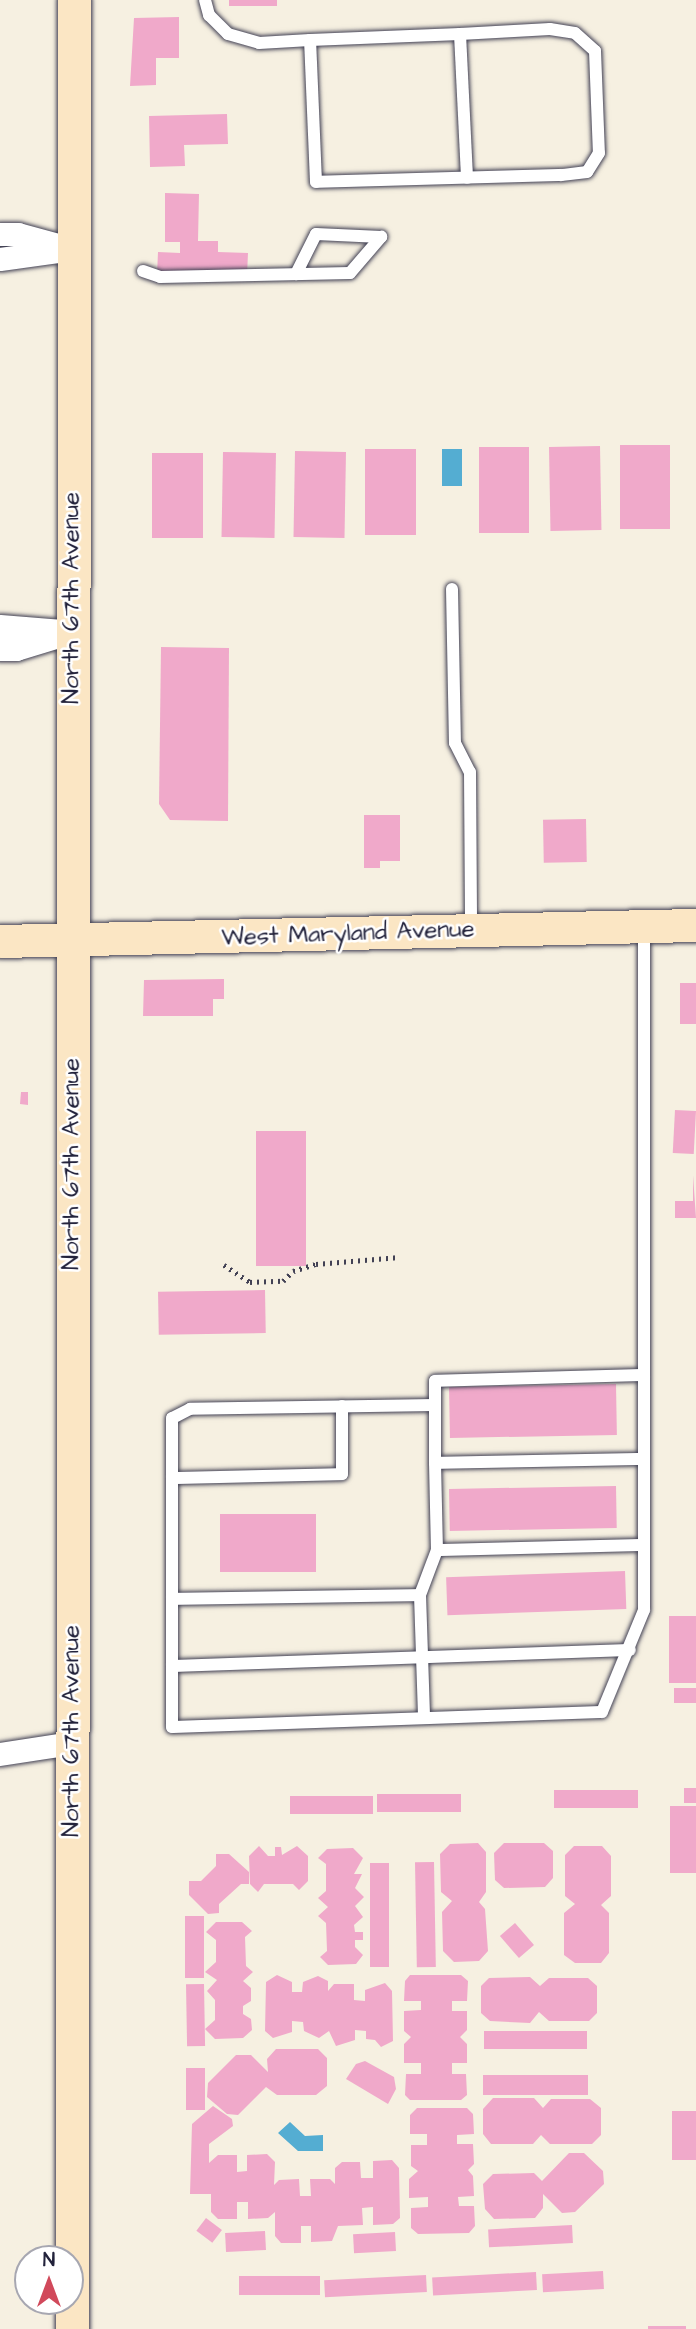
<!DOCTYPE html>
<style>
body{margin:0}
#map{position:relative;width:696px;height:2329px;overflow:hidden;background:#f6f0e1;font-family:"Architects Daughter",sans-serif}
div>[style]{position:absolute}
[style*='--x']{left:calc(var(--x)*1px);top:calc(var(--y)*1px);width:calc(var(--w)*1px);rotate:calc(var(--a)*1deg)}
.water>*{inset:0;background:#54add2;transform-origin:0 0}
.building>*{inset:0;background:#f0a9ca;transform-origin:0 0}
.path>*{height:4.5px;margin-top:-2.25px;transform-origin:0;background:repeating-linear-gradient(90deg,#424154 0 2px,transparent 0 7px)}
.roads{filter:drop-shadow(0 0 2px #424154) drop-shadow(0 0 2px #424154)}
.lane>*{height:12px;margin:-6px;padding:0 6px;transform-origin:6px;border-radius:6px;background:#fff}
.street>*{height:23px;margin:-11.5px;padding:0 11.5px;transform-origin:11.5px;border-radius:11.5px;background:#fff}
.secondary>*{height:33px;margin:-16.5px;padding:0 16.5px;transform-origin:16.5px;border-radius:16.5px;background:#fbe6c4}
span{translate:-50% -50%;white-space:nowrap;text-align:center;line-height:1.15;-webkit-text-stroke:5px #fff;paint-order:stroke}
.street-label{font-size:24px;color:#22223b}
.north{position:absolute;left:14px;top:2245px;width:70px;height:70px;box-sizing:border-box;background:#fff;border:2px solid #a7a7b1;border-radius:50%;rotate:0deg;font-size:19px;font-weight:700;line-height:28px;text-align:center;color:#22223b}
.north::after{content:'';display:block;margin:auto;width:24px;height:32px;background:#d1495b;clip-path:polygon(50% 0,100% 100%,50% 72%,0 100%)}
</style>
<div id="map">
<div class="water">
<i style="left:442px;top:449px;width:20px;height:37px"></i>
<i style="clip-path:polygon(290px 2122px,305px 2136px,323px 2135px,323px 2151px,298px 2151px,278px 2133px)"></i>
</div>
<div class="building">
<i style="left:229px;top:0;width:48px;height:6px"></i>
<i style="clip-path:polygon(179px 17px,179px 58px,156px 58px,156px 85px,130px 86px,134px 18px)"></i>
<i style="clip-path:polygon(227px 114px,228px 144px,184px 145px,185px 166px,150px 167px,149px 116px)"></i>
<i style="clip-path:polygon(165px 193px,199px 194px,198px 241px,218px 241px,218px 252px,248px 253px,247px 275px,157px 275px,158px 252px,180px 253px,180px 242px,165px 242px)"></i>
<i style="left:620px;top:445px;width:50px;height:84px"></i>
<i style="left:600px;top:446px;width:84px;height:51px;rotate:89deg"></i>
<i style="left:479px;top:447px;width:50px;height:86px"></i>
<i style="left:365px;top:449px;width:51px;height:86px"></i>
<i style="left:295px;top:451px;width:51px;height:86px;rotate:1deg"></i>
<i style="left:223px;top:452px;width:53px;height:85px;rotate:1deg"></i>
<i style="left:152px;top:453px;width:51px;height:85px"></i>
<i style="clip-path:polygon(161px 647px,229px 648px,228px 821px,170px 820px,159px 804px)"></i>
<i style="clip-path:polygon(364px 815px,400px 815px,400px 861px,380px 861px,380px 868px,364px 868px)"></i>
<i style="left:586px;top:819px;width:43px;height:43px;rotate:89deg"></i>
<i style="clip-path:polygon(224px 979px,224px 999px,213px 999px,213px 1016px,143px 1016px,144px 980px)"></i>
<i style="left:680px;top:983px;width:16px;height:41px"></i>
<i style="clip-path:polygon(21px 1092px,28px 1092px,28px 1105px,20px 1104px)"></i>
<i style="left:675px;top:1110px;width:21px;height:43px;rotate:3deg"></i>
<i style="left:256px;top:1131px;width:50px;height:135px"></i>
<i style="clip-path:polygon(693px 1175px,696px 1218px,675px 1218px,675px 1201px,693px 1201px)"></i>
<i style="left:265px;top:1290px;width:43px;height:107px;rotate:89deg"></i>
<i style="left:616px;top:1384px;width:51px;height:167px;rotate:89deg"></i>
<i style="left:616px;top:1486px;width:42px;height:167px;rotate:89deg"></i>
<i style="left:220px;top:1514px;width:96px;height:58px"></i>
<i style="left:625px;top:1571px;width:38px;height:179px;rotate:88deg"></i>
<i style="left:696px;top:1616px;width:67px;height:27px;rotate:90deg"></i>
<i style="left:674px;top:1688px;width:22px;height:15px"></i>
<i style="left:684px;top:1788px;width:12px;height:15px"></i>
<i style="left:638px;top:1790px;width:18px;height:84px;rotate:90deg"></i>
<i style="left:461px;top:1794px;width:18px;height:84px;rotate:90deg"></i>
<i style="left:373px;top:1796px;width:18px;height:83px;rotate:90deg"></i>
<i style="left:670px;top:1806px;width:26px;height:67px"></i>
<i style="clip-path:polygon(478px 1843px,486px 1852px,486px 1892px,479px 1902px,485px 1909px,488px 1951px,479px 1961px,454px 1962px,443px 1951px,442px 1912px,452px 1901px,441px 1892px,440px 1854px,450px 1844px)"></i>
<i style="clip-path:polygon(504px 1843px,544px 1843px,553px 1851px,553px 1878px,545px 1887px,504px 1888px,495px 1880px,494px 1853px)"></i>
<i style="clip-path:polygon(259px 1846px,268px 1856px,275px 1856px,275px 1847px,281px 1847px,282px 1855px,297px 1846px,308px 1856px,308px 1881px,299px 1890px,293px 1884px,264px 1884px,258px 1892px,250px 1884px,249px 1856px)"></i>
<i style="clip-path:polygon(574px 1846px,602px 1846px,611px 1856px,611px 1896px,601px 1905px,609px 1913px,609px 1953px,601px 1963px,575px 1963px,564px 1955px,564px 1913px,575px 1904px,565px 1896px,565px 1855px)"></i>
<i style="clip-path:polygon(353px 1848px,363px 1858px,354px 1874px,362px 1874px,355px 1888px,364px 1897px,355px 1906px,363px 1917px,354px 1925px,355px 1932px,363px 1932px,363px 1940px,355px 1940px,355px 1947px,363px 1955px,356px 1964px,328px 1965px,320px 1957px,327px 1951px,326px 1923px,318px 1916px,328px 1907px,318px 1898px,326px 1891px,326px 1864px,318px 1858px,327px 1849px)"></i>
<i style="clip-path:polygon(216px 1854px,229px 1854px,249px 1872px,249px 1884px,241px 1884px,219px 1904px,219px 1913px,208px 1914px,189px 1895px,189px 1881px,201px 1881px,216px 1866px)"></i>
<i style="left:434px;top:1862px;width:105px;height:19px;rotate:89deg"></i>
<i style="left:370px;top:1863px;width:19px;height:104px"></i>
<i style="left:204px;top:1916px;width:62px;height:19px;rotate:90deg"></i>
<i style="clip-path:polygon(216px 1922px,242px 1922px,252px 1931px,245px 1937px,246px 1966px,253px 1972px,243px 1981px,251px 1988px,251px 2001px,243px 2006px,243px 2014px,251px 2019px,252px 2030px,243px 2038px,215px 2039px,205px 2029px,215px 2020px,215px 2000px,207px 1991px,217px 1980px,205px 1972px,216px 1962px,216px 1940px,206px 1932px)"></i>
<i style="left:515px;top:1923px;width:29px;height:20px;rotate:49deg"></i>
<i style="clip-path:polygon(277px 1975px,292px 1982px,292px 1992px,302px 1992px,303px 1982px,318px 1976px,328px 1981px,328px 1991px,334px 1984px,354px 1984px,354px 2000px,365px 2001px,365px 1990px,385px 1983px,392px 1991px,393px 2041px,381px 2047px,375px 2040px,366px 2039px,366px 2031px,355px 2030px,355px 2040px,336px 2046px,329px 2031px,319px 2038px,304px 2031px,303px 2022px,292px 2021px,292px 2032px,273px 2038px,265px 2031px,266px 1982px)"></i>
<i style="clip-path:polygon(410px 1975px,461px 1975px,468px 1981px,467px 2001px,452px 2001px,452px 2011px,467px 2011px,467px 2030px,460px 2037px,467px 2044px,467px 2063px,452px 2063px,452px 2074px,466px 2074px,467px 2095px,461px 2100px,410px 2100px,405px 2095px,406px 2074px,421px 2074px,421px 2063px,404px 2063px,404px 2044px,411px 2037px,404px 2031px,404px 2011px,421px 2010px,421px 2001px,404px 2001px,405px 1981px)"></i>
<i style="clip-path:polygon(530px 1977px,540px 1986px,549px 1978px,588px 1978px,597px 1986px,597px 2013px,589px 2021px,549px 2021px,539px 2012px,530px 2023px,490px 2021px,481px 2013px,481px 1986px,489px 1978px)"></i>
<i style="left:204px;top:1984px;width:62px;height:18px;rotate:89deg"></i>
<i style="left:484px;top:2031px;width:103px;height:18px"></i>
<i style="clip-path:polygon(276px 2049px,318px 2049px,327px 2058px,327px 2086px,316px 2095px,277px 2095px,266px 2087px,238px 2115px,227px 2114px,207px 2097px,208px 2083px,236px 2055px,251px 2055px,268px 2072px,267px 2059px)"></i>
<i style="clip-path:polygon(365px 2061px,394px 2077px,396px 2089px,388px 2104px,346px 2079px,356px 2064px)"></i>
<i style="left:186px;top:2068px;width:19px;height:42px"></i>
<i style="left:483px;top:2075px;width:105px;height:20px"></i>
<i style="clip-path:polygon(493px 2098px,534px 2098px,543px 2108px,551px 2099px,590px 2099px,601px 2108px,601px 2135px,592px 2144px,550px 2144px,541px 2135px,533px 2144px,491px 2144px,483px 2134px,483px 2109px)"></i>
<i style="clip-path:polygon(213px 2106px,232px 2119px,233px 2126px,209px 2144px,209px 2163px,218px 2155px,237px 2155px,237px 2172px,247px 2171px,247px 2155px,267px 2154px,275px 2162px,274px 2185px,279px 2180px,299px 2179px,300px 2196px,311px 2196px,310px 2179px,330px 2179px,335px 2184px,335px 2168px,342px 2162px,360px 2162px,361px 2178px,373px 2178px,373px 2161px,392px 2160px,399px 2168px,400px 2218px,393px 2224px,373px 2225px,373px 2207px,362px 2208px,363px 2225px,338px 2226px,332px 2241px,311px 2242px,311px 2226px,301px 2226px,301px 2243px,281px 2243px,275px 2236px,275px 2212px,268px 2218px,248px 2219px,248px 2202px,237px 2202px,237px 2219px,218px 2219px,211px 2212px,211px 2194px,190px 2194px,192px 2124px)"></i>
<i style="clip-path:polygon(417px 2108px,467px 2108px,473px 2114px,474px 2134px,457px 2135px,457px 2144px,473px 2144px,474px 2164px,468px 2170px,473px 2176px,474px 2196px,458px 2197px,459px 2206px,474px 2206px,475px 2226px,469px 2233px,418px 2234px,411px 2228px,411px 2208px,428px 2207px,428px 2197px,409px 2198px,409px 2179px,418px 2171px,411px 2166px,411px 2145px,427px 2145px,427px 2134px,410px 2134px,410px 2115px)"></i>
<i style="left:672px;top:2111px;width:24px;height:49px"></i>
<i style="clip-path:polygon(569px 2153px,584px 2153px,603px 2171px,604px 2184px,575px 2212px,562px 2213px,543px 2194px,543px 2208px,535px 2218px,494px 2219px,485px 2209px,483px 2184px,493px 2174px,534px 2173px,542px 2181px)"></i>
<i style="left:206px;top:2218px;width:20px;height:16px;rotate:37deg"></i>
<i style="left:572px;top:2225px;width:18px;height:84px;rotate:87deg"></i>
<i style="left:265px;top:2231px;width:19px;height:40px;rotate:87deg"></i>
<i style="left:395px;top:2232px;width:19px;height:42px;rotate:87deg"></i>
<i style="left:603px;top:2271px;width:18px;height:61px;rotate:87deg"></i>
<i style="left:536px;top:2272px;width:18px;height:104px;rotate:87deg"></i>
<i style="left:426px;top:2275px;width:17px;height:102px;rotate:87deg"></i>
<i style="left:320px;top:2276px;width:19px;height:81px;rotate:90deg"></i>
<i style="left:648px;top:2326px;width:38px;height:3px"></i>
</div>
<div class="path">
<i style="--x:224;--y:1265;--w:31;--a:33"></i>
<i style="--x:250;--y:1282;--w:33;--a:-2"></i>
<i style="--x:283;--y:1281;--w:14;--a:-45"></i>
<i style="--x:293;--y:1271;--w:24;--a:-17"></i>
<i style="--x:316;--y:1264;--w:84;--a:-4.8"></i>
</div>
<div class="roads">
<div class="lane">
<i style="--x:205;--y:0;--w:16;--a:75"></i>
<i style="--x:209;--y:15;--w:27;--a:45"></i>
<i style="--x:228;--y:34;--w:32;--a:16"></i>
<i style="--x:259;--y:43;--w:51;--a:-3.4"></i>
<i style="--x:310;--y:40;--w:150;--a:-2.3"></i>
<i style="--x:460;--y:34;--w:90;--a:-3.2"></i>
<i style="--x:550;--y:29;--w:25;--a:9"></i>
<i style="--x:575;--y:33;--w:27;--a:42"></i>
<i style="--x:595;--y:51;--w:102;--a:87.8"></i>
<i style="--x:599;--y:153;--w:22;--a:122"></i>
<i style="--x:587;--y:172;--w:26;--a:173"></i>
<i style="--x:561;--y:175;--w:245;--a:178.4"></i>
<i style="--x:316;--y:182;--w:142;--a:-92.4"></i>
<i style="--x:460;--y:34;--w:144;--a:87.2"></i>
<i style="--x:143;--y:271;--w:18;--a:19"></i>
<i style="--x:160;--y:277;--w:190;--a:-1.2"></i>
<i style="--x:350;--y:273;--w:48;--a:-49.3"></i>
<i style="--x:381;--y:237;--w:65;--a:-177.4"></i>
<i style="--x:316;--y:234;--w:45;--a:116.6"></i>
<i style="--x:452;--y:589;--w:154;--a:88.9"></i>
<i style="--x:455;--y:743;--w:33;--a:63"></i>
<i style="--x:470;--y:772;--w:156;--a:89.6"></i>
<i style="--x:644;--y:1375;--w:209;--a:178.4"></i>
<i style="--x:435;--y:1381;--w:82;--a:90"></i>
<i style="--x:435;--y:1463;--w:209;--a:-1.1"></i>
<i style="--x:435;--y:1405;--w:245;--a:179.1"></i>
<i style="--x:190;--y:1409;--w:20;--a:153"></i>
<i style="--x:172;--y:1418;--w:309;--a:90"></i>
<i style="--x:172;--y:1727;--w:430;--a:-2"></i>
<i style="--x:602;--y:1712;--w:110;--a:-67.6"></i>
<i style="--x:644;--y:1610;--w:683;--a:-90"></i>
<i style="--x:435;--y:1463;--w:87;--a:88.7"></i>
<i style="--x:437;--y:1550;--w:207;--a:-1.4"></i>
<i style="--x:172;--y:1478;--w:170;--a:-1.3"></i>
<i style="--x:342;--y:1474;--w:68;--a:-90"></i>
<i style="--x:420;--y:1595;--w:123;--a:88.1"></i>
<i style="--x:172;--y:1599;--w:248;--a:-0.9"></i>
<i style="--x:420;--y:1595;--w:48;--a:-69.3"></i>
<i style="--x:172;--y:1666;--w:458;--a:-2"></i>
</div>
<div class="street">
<i style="--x:0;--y:234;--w:18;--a:0"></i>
<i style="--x:18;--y:234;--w:57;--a:15.3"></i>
<i style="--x:0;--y:259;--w:67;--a:-7.8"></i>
<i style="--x:0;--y:626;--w:62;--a:4.6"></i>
<i style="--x:0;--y:649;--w:16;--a:0"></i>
<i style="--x:16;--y:649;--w:59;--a:-16.9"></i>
<i style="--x:0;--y:1754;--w:73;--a:-8.7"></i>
</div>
<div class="secondary">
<i style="--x:0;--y:941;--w:696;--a:-1.32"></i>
<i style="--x:72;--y:2329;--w:2329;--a:-89.95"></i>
</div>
</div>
<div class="street-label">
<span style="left:72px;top:598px;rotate:-90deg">North 67th Avenue</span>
<span style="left:348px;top:934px;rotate:-2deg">West Maryland Avenue</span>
<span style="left:72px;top:1164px;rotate:-90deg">North 67th Avenue</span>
<span style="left:72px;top:1731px;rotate:-90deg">North 67th Avenue</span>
</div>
<div class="north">N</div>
</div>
